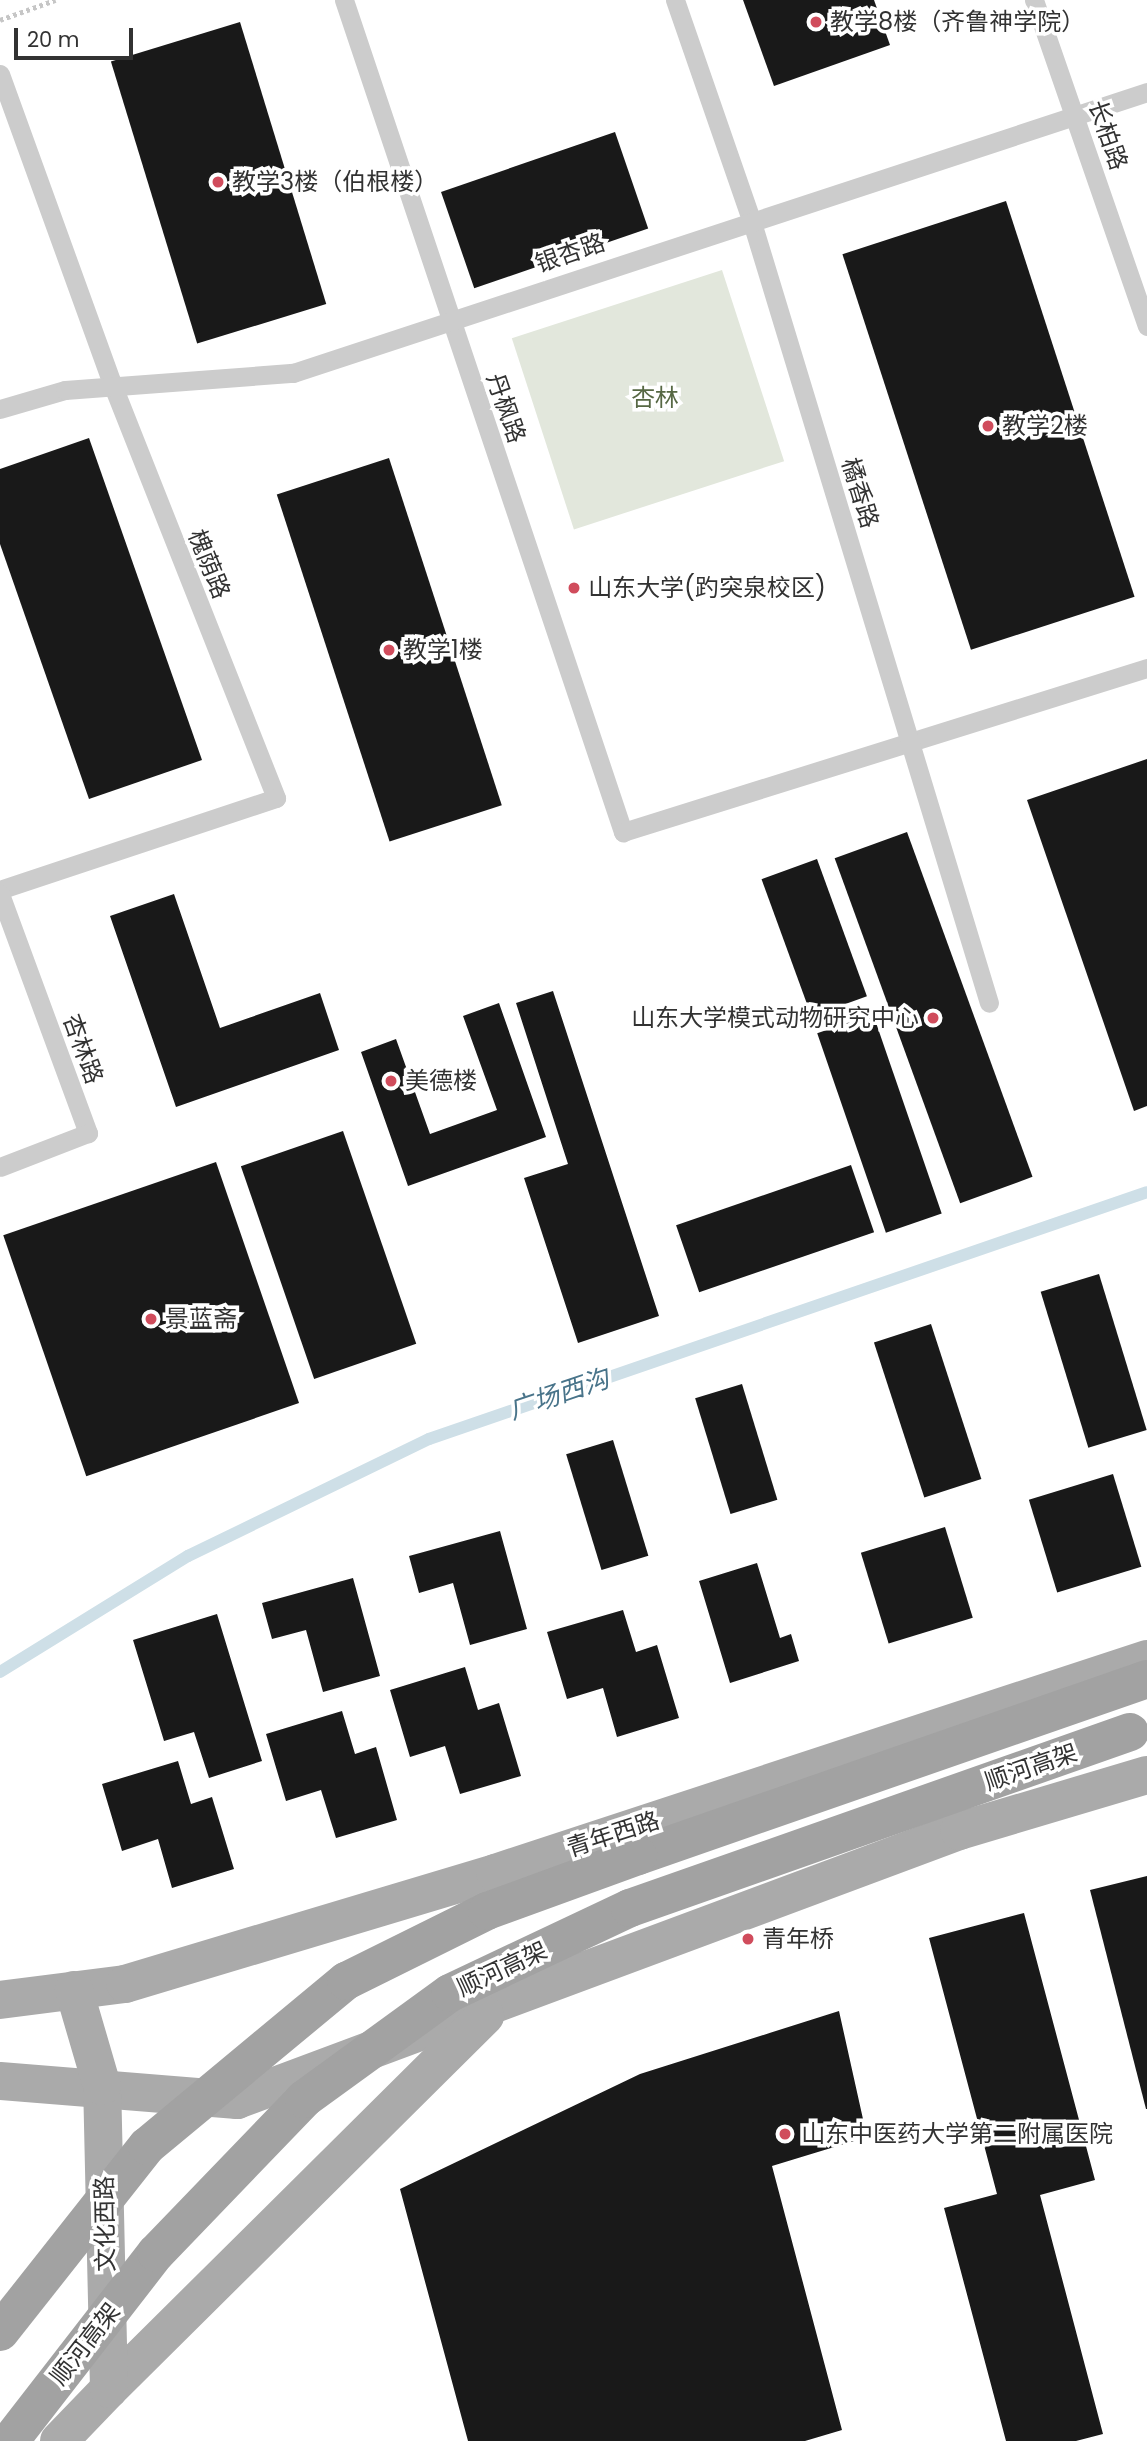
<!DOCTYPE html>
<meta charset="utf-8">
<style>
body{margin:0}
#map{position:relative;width:1147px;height:2441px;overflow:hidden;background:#fff;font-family:Poppins,"Noto Sans SC",sans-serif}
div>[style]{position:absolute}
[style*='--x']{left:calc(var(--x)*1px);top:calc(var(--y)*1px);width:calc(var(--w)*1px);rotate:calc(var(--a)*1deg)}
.green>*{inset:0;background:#e2e7dc;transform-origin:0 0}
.stream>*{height:12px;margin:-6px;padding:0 6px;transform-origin:6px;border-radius:6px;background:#cedfe7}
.building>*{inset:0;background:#191919;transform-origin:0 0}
.path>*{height:4.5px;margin-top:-2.25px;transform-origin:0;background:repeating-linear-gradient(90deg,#c6c6c6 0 3.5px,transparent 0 7px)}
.service>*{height:19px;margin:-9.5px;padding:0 9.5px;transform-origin:9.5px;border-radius:9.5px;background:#ccc}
.primary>*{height:38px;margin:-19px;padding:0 19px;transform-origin:19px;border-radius:19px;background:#aaa}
.trunk>*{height:38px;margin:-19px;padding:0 19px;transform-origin:19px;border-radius:19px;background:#a2a2a2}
.trunk-bridge>*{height:38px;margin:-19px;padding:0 19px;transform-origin:19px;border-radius:19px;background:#a2a2a2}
.dots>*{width:19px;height:19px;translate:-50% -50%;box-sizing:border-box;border:4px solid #fff;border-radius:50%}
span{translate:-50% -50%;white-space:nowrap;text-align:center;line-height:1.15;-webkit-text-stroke:7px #fff;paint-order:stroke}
.poi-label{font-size:24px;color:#323232}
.left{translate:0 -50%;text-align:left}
.right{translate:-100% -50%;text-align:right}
.street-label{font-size:24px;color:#323232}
.park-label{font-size:24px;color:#576844}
.water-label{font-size:26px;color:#49748a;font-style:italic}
.scale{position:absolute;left:14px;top:28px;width:119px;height:32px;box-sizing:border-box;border:4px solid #323232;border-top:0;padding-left:9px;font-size:21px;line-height:24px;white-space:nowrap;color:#323232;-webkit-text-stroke:5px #fff;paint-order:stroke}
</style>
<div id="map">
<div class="green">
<i style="left:722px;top:270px;width:201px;height:221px;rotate:72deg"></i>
</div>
<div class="stream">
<i style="--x:0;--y:1672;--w:221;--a:-31.7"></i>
<i style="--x:188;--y:1556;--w:268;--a:-25.9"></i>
<i style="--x:429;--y:1439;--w:759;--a:-18.98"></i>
</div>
<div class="building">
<i style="clip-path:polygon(743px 0,874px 0,890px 45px,774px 86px)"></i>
<i style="left:240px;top:22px;width:295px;height:135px;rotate:73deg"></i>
<i style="left:615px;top:132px;width:102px;height:184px;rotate:71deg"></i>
<i style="left:1006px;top:201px;width:416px;height:172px;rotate:72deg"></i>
<i style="clip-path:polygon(89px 438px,202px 760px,89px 799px,0 544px,0 469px)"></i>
<i style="left:389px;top:458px;width:365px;height:118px;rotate:72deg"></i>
<i style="clip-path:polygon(1147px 759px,1147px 1106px,1134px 1111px,1027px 800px)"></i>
<i style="left:907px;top:832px;width:367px;height:77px;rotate:70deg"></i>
<i style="left:817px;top:859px;width:146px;height:59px;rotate:70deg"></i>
<i style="clip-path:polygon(174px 894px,220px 1028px,320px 993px,339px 1050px,176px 1107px,110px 916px)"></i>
<i style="clip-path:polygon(553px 991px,659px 1316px,578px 1343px,524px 1178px,568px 1164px,516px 1003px)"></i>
<i style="clip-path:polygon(499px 1003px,546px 1137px,408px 1186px,361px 1052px,396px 1039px,430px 1134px,497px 1110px,463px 1016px)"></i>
<i style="left:873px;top:1014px;width:211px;height:59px;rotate:71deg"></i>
<i style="left:343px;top:1131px;width:225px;height:108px;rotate:71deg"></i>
<i style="left:216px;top:1162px;width:255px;height:225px;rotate:71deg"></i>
<i style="left:851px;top:1165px;width:71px;height:185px;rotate:71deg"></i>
<i style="left:1099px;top:1274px;width:163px;height:61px;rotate:73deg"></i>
<i style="left:931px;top:1324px;width:163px;height:60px;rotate:72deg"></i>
<i style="left:742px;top:1384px;width:121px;height:49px;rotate:73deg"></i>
<i style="left:613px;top:1440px;width:121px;height:49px;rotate:73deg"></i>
<i style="left:1113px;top:1474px;width:97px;height:88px;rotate:73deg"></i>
<i style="left:945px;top:1527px;width:95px;height:88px;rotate:73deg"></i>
<i style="clip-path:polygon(500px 1531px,527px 1629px,470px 1645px,453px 1583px,419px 1593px,409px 1556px)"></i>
<i style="clip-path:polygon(757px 1563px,780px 1638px,791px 1634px,799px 1661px,730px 1683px,699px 1581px)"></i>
<i style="clip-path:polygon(353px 1578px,380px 1676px,323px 1692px,306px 1630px,272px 1639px,262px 1603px)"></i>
<i style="clip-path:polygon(623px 1610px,636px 1652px,657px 1645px,679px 1718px,617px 1737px,603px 1688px,567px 1699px,547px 1632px)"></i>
<i style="clip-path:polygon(217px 1614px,262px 1761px,209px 1778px,194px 1732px,164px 1741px,133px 1640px)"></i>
<i style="clip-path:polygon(465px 1667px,478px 1710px,499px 1703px,521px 1776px,460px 1794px,445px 1746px,410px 1757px,390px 1690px)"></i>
<i style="clip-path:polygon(342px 1711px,355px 1754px,376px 1747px,397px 1820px,336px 1838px,321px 1790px,286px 1801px,266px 1734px)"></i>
<i style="clip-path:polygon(178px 1761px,191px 1804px,212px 1797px,234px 1869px,172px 1888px,158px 1839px,122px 1851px,102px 1784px)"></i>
<i style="clip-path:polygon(1147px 1876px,1147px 2109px,1146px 2109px,1090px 1890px)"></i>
<i style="clip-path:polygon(1024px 1913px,1095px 2180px,1040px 2195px,1103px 2434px,1076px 2441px,1006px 2441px,944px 2208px,997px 2194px,929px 1938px)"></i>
<i style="clip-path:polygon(839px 2011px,867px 2137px,772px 2166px,842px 2430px,805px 2441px,468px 2441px,400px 2189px,640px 2074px)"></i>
</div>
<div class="path">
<i style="--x:0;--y:20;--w:59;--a:-20"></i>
</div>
<div class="service">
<i style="--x:344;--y:0;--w:878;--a:71.46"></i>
<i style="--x:623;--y:832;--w:549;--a:-17.38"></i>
<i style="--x:675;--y:0;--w:232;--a:70.9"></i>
<i style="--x:751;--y:219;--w:819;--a:73.11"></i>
<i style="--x:1034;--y:0;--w:345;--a:70.9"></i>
<i style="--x:0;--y:74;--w:332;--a:70.1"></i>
<i style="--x:113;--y:386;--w:443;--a:68.4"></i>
<i style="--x:276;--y:798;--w:291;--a:161.6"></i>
<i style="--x:0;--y:409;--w:68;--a:-16.3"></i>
<i style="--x:65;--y:390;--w:229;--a:-4.3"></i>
<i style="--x:293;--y:373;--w:899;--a:-18.21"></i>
<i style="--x:0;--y:894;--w:255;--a:69.8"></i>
<i style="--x:88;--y:1133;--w:94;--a:158.9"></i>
</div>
<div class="primary">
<i style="--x:0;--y:2000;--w:126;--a:-7.3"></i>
<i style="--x:125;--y:1984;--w:386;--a:-16.7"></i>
<i style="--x:495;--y:1873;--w:686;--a:-18.17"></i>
<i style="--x:0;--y:2081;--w:238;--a:4.6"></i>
<i style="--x:237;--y:2100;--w:770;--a:-20.43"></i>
<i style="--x:959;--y:1831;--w:196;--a:-16.6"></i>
<i style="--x:109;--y:2389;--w:530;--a:-44.77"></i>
<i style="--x:59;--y:2441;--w:72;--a:-46.1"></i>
<i style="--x:109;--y:2389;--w:303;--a:-91.3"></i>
<i style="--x:102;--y:2086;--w:100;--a:-106.3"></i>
</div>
<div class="trunk">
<i style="--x:638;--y:1856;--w:539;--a:-19.17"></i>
</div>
<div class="trunk-bridge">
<i style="--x:0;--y:2332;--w:237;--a:-51.7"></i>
<i style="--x:147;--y:2146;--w:259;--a:-39.7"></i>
<i style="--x:346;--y:1981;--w:157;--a:-26.4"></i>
<i style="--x:487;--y:1911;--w:161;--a:-20"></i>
<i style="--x:10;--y:2441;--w:238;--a:-52.2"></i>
<i style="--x:156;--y:2253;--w:214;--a:-46.1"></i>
<i style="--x:304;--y:2099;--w:180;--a:-36"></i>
<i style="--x:450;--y:1993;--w:199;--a:-25.3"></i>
<i style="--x:630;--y:1908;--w:530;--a:-19.39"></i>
</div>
<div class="dots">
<i style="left:816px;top:22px;background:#d04c5c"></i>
<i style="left:218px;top:182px;background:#d04c5c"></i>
<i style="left:988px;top:426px;background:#d04c5c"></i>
<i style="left:574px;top:588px;background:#d04c5c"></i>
<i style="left:389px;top:650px;background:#d04c5c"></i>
<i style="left:933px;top:1018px;background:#d04c5c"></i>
<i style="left:391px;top:1081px;background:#d04c5c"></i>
<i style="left:151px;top:1319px;background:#d04c5c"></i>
<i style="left:748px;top:1939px;background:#d04c5c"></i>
<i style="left:785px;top:2134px;background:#d04c5c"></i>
</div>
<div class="poi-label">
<span class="left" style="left:830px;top:22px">教学8楼（齐鲁神学院）</span>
<span class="left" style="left:232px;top:182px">教学3楼（伯根楼）</span>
<span class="left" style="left:1002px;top:426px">教学2楼</span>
<span class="left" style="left:588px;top:588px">山东大学(趵突泉校区)</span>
<span class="left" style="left:403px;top:650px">教学1楼</span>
<span class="right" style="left:919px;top:1018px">山东大学模式动物研究中心</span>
<span class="left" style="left:405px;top:1081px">美德楼</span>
<span class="left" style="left:165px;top:1319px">景蓝斋</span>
<span class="left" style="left:762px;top:1939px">青年桥</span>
<span class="left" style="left:801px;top:2134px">山东中医药大学第二附属医院</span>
</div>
<div class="street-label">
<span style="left:1108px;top:135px;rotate:71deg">长柏路</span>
<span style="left:570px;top:253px;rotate:-19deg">银杏路</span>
<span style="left:506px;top:408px;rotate:71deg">丹枫路</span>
<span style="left:860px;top:493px;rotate:73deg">橘香路</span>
<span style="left:209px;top:564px;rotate:68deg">槐荫路</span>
<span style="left:83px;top:1049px;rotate:70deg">杏林路</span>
<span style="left:1031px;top:1767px;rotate:-19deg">顺河高架</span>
<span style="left:613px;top:1834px;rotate:-18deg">青年西路</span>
<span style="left:502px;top:1969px;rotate:-25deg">顺河高架</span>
<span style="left:105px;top:2224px;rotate:-91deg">文化西路</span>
<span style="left:85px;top:2344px;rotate:-52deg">顺河高架</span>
</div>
<div class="park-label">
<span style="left:655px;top:398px">杏林</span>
</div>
<div class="water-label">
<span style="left:559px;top:1395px;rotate:-19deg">广场西沟</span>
</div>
<div class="scale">20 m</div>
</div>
